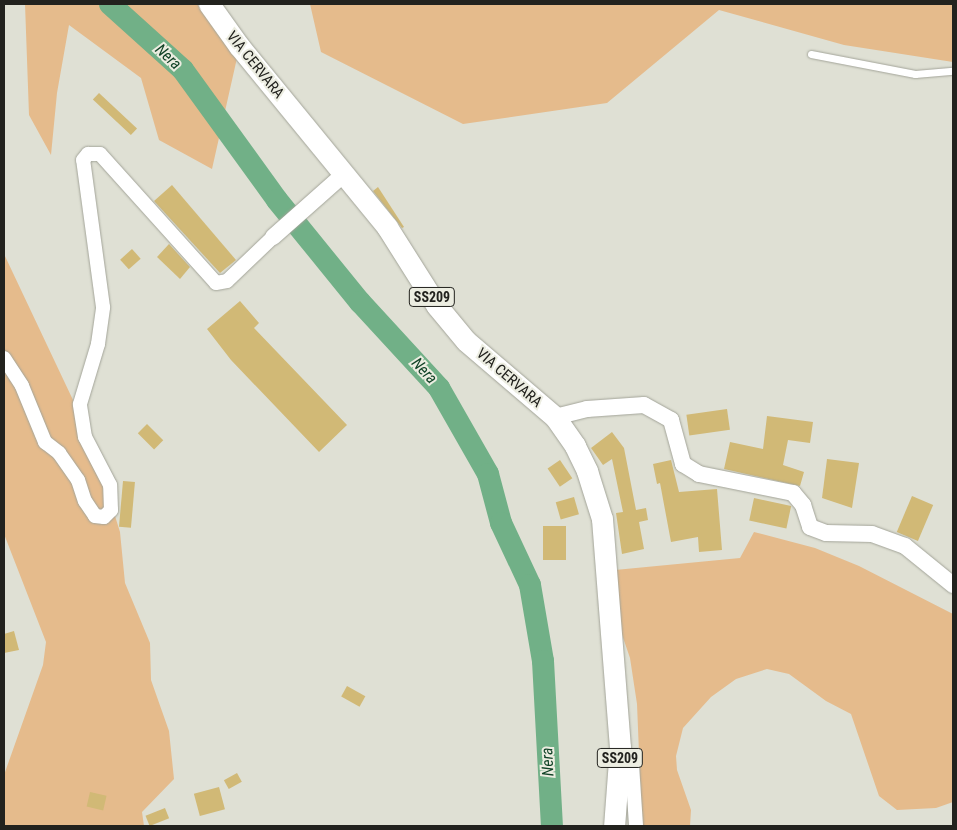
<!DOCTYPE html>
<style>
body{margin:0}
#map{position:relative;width:957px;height:830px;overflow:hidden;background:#dfe0d4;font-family:"Roboto Condensed",sans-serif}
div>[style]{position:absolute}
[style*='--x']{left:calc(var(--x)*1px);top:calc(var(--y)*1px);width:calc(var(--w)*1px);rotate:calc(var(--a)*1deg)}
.green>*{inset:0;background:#e5bb8c}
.river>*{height:22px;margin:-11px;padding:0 11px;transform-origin:11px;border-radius:11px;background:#71b087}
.building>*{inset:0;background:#d1b976;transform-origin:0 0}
.roads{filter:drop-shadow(0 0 1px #a3a499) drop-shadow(0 0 1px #a3a499)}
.service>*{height:7px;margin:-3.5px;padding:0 3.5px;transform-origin:3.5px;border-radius:3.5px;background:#fff}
.minor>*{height:14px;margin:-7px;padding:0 7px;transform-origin:7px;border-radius:7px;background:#fff}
.tertiary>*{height:16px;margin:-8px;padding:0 8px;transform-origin:8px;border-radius:8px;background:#fff}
.primary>*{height:21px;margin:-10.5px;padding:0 10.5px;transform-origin:10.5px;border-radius:10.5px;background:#fff}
span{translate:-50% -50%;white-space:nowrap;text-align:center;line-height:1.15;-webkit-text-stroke:4px #ecede1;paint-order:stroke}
.shield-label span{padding:1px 4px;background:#ecede1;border:1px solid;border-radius:4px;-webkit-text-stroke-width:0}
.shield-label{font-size:14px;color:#22221e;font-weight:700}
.street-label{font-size:15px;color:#22221e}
.water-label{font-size:16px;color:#114327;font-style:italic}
.frame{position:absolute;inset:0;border:5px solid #22221e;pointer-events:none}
</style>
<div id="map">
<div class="green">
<i style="clip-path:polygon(25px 4px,197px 4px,237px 58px,212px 169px,159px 140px,141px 78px,69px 25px,57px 93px,51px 155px,29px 115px)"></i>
<i style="clip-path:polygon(310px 4px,953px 4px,953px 62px,844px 45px,719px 10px,607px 103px,463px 124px,321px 52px)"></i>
<i style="clip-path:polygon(4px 254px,90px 436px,120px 532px,125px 583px,150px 643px,151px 680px,169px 731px,174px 779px,142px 812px,144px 826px,4px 826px,4px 775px,43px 665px,46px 642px,4px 534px)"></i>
<i style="clip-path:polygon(754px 532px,815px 548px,859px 566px,953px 614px,953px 802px,936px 808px,897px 810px,879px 796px,851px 714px,826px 701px,789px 674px,767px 669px,736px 679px,711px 697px,683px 728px,676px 756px,677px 770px,691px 810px,690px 826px,642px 826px,637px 704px,630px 658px,616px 617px,615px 570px,740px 558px)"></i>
</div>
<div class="river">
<i style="--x:110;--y:4;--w:98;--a:42.1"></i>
<i style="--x:183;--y:70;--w:160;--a:54.1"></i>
<i style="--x:277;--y:200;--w:132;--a:50.9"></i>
<i style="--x:360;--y:302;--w:117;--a:47.4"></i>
<i style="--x:439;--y:388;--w:99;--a:60.3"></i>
<i style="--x:488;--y:474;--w:51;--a:75.1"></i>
<i style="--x:501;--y:523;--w:68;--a:64.9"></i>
<i style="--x:530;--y:585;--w:77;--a:80.3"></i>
<i style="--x:543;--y:661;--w:165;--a:86.9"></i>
</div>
<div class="building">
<i style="left:99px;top:93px;width:52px;height:9px;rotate:43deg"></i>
<i style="clip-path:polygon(172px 185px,236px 260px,220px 273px,154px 201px)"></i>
<i style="clip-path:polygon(378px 187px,404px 227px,402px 228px,373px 191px)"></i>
<i style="clip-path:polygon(169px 244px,190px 267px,180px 279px,157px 257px)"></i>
<i style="left:132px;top:249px;width:13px;height:16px;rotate:48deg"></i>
<i style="clip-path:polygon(240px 301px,259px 323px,254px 328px,347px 425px,319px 452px,231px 360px,207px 329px)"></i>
<i style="left:727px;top:409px;width:21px;height:41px;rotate:82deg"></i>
<i style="clip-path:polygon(767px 416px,813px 422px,810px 443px,788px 440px,783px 465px,804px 472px,800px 486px,724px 469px,730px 442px,763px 449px)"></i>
<i style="left:147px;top:424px;width:23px;height:13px;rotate:45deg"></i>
<i style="clip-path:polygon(612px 432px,624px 448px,636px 510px,646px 508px,648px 520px,639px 522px,644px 549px,622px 554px,616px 513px,623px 512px,612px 459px,603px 465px,591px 448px)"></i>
<i style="clip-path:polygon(827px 459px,859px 463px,852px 508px,822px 498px)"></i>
<i style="left:560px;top:460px;width:22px;height:15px;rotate:56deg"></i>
<i style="clip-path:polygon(671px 460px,679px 492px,717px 489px,722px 550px,699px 552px,698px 537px,671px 542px,660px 483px,657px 484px,653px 464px)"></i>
<i style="left:123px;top:481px;width:12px;height:46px;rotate:5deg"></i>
<i style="left:912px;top:496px;width:23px;height:39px;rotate:23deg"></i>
<i style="left:574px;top:497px;width:18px;height:19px;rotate:74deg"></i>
<i style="left:754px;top:498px;width:38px;height:23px;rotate:12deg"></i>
<i style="left:543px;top:526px;width:23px;height:34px"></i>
<i style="clip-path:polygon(14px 631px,19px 650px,4px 653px,4px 634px)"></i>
<i style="left:347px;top:686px;width:21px;height:12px;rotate:29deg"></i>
<i style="left:237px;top:773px;width:10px;height:15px;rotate:61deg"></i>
<i style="left:219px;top:787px;width:23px;height:26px;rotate:75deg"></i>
<i style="left:90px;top:792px;width:17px;height:15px;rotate:13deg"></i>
<i style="left:165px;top:808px;width:11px;height:21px;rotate:68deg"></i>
</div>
<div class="roads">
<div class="service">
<i style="--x:811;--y:54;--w:106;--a:10.9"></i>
<i style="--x:915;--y:74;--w:38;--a:-5"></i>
</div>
<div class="minor">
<i style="--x:4;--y:358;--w:33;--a:57"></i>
<i style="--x:22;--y:386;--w:61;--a:67.7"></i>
<i style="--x:45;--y:442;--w:18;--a:38"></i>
<i style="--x:59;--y:453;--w:33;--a:55"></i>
<i style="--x:78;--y:480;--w:22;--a:72"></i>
<i style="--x:85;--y:501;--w:18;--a:56"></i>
<i style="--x:95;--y:516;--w:9;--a:6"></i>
<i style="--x:104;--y:517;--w:10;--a:-45"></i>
<i style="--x:111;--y:510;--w:25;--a:-92"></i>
<i style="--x:110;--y:485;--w:54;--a:-117.5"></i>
<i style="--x:85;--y:437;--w:33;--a:-99"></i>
<i style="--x:80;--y:404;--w:63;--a:-73.3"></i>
<i style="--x:98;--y:344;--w:37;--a:-82"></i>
<i style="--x:103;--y:307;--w:148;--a:-97.7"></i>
<i style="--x:83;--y:160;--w:8;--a:-50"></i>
<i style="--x:88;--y:154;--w:12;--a:0"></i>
<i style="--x:100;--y:154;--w:173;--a:48"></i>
<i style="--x:216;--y:283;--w:11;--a:-10"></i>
<i style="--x:227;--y:281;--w:64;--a:-43.7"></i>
<i style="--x:620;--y:747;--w:22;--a:56"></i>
<i style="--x:632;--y:765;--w:61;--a:86.2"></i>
</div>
<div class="tertiary">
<i style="--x:273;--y:237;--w:95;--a:-41.6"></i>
<i style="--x:555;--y:417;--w:33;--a:-14"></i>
<i style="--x:587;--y:409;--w:57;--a:-4"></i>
<i style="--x:644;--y:405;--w:31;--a:29"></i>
<i style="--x:671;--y:420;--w:46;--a:74.7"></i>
<i style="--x:683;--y:464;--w:19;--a:32"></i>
<i style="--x:699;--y:474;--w:96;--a:11.4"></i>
<i style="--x:793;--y:493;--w:16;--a:50"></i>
<i style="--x:803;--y:505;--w:23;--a:72"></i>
<i style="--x:810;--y:527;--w:17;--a:21"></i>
<i style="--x:826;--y:533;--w:46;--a:1.2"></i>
<i style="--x:872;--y:534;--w:35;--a:20"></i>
<i style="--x:905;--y:546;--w:62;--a:39.1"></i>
</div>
<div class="primary">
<i style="--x:209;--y:4;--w:52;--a:54.5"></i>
<i style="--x:239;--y:46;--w:234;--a:50.7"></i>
<i style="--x:387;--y:227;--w:93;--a:57.7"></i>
<i style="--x:437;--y:306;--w:45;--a:50.4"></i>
<i style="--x:466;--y:341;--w:117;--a:40.5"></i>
<i style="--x:555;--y:417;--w:35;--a:55"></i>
<i style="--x:575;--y:446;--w:28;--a:64"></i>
<i style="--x:587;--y:471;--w:50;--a:72.6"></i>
<i style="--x:602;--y:519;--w:229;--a:85.5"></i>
<i style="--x:620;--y:747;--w:79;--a:94.3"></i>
</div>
</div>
<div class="shield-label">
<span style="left:432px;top:297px">SS209</span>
<span style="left:620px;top:758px">SS209</span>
</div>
<div class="street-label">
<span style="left:255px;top:65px;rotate:51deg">VIA CERVARA</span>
<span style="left:509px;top:378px;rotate:41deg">VIA CERVARA</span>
</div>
<div class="water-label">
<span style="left:168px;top:57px;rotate:43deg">Nera</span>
<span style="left:424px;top:371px;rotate:47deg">Nera</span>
<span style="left:548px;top:762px;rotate:-93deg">Nera</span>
</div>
<div class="frame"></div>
</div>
